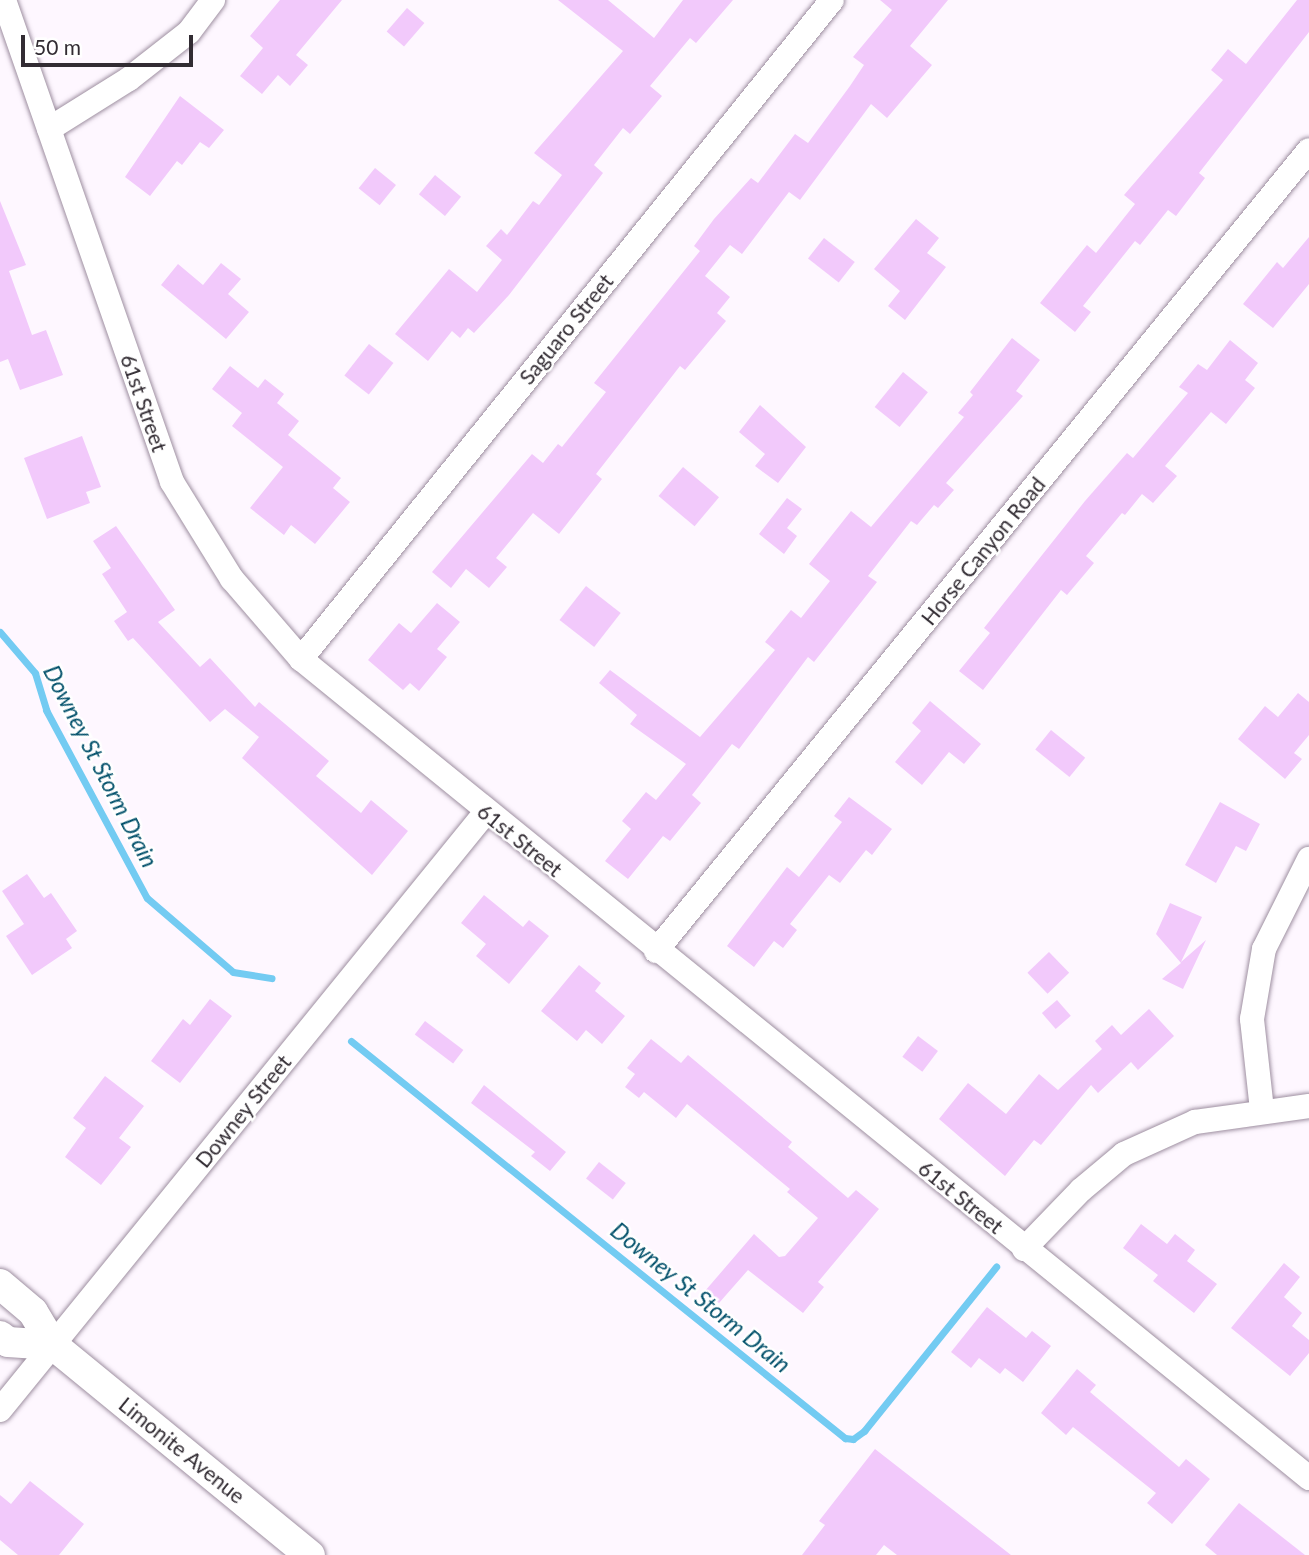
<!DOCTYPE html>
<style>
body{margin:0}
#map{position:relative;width:1309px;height:1555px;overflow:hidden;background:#fef7ff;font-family:Lato,sans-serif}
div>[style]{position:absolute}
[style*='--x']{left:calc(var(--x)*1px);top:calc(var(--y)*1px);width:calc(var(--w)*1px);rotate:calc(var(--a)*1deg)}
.stream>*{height:7px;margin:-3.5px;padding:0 3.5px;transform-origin:3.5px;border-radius:3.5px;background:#73cbf2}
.building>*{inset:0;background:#f2c9fb;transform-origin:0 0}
.roads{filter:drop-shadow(0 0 2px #9e8fa1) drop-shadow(0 0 2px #9e8fa1)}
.minor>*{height:24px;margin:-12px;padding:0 12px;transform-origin:12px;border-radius:12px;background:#fff}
.major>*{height:30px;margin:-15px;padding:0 15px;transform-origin:15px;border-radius:15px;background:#fff}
span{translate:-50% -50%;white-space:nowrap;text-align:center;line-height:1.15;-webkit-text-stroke:5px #fff;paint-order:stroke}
.street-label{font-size:21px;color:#322c33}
.water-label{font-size:23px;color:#03516b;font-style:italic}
.scale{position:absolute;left:21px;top:35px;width:172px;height:32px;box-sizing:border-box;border:4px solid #322c33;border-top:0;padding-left:9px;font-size:21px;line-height:24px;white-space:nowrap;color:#322c33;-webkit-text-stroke:5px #fff;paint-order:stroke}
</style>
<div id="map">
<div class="stream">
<i style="--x:0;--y:632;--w:54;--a:49.5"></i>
<i style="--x:35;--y:673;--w:39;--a:73"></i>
<i style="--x:46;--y:710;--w:213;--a:61.8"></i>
<i style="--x:147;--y:898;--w:113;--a:40.7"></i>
<i style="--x:233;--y:972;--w:39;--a:9"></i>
<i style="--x:351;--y:1041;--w:634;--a:38.79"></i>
<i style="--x:845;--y:1438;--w:8;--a:7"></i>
<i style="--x:853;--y:1439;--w:14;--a:-36"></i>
<i style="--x:864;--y:1431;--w:211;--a:-51.2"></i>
</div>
<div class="building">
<i style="clip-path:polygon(280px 0,342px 0,296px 55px,308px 65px,290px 86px,278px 75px,262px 94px,240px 76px,263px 48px,250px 36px)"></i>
<i style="clip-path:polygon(558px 0,608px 0,654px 38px,683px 0,733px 0,696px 43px,690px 38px,650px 86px,662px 96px,630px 134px,623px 128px,594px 165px,603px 173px,509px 295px,474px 333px,468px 328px,460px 338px,452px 331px,428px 361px,395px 334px,449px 269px,477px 292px,502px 260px,486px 246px,501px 229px,507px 235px,533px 201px,539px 205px,562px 175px,534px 153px,623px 51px)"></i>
<i style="clip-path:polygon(880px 0,948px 0,910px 46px,932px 65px,887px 118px,871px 104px,800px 200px,789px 192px,742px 254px,730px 245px,705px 276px,730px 297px,717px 313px,726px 321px,685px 370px,680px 366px,596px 474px,602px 479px,559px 534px,533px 513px,496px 558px,507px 567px,489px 588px,466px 569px,451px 588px,432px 572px,532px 454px,543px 463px,558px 444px,562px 447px,606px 392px,594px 383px,700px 251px,694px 246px,714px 219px,751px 178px,758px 183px,795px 134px,808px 143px,850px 86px,864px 65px,853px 57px,892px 10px)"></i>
<i style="clip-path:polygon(1297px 0,1309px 0,1309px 32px,1199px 173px,1205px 178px,1176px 216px,1168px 210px,1140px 245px,1135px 241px,1083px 306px,1091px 312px,1075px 332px,1040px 303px,1087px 245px,1096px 253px,1135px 204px,1124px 195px,1223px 80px,1211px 70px,1228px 49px,1246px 64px)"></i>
<i style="left:407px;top:8px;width:23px;height:31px;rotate:41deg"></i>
<i style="clip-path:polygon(180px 96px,224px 130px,209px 148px,200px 142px,182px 165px,177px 161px,150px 196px,125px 177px)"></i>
<i style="left:375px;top:168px;width:27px;height:26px;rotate:39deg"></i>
<i style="left:435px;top:175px;width:34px;height:25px;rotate:40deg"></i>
<i style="clip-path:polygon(0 201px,26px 265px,9px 271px,32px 335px,46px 330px,63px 375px,20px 390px,8px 359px,0 362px)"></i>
<i style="clip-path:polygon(916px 219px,939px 238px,927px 253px,946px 267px,905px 320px,888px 306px,900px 291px,874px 269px)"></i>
<i style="clip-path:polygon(1309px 237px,1309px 284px,1273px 328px,1243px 304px,1277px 262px,1283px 268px)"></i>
<i style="left:824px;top:238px;width:39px;height:26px;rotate:38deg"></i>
<i style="clip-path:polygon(221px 263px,241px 279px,228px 294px,249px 312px,226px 339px,161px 285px,178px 264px,203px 285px)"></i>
<i style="clip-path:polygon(1012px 338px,1040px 360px,1016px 391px,1023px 396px,946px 483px,954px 490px,938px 508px,934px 505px,917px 525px,911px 521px,868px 576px,877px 582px,814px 662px,808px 657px,739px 749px,732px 744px,692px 795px,701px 803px,670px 841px,663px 836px,628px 879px,605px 861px,631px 829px,622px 821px,646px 792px,656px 800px,686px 764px,630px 724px,637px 715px,599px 683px,610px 670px,700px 737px,775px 650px,765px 642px,791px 610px,801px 618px,830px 581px,809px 564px,851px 511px,871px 527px,964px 417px,958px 413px,973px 395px,970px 392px)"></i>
<i style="clip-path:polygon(1230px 340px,1258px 363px,1245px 380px,1255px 388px,1226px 424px,1211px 412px,1165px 466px,1177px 476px,1153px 503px,1142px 494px,1125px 515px,1122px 513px,1086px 556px,1094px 563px,1067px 595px,1061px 590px,983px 690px,959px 671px,990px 633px,984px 628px,1085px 501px,1127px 453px,1133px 458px,1188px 393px,1179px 387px,1198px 364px,1207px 370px)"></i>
<i style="left:369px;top:344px;width:31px;height:40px;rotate:38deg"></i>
<i style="clip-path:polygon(230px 366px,258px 388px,265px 379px,284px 394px,277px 403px,299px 421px,288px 435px,341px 478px,333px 488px,350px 502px,315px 544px,291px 525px,284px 535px,250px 508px,283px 467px,232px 426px,242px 413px,212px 389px)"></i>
<i style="left:903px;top:372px;width:32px;height:45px;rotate:39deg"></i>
<i style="clip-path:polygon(760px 405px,806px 447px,778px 483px,755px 466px,765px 454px,739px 432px)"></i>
<i style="clip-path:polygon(82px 436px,101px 487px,86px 492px,90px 503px,47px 519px,24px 458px)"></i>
<i style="left:683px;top:467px;width:47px;height:38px;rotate:40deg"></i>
<i style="clip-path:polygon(787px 498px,802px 509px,787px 528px,797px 536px,784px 554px,759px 534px)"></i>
<i style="clip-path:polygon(116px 526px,175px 610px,158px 622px,200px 667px,210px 658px,255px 707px,259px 702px,329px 761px,316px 776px,361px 813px,371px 800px,408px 831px,372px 875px,242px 758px,259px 737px,225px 709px,210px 722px,133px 638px,128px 641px,114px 621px,127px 612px,102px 574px,111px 568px,93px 541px)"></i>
<i style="left:586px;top:586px;width:44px;height:43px;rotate:38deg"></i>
<i style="clip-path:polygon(437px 603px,460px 622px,437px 649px,447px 657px,419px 691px,410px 683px,403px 690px,368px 660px,399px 623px,411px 633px)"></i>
<i style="clip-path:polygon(1298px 693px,1309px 702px,1309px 735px,1294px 753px,1302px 759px,1285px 779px,1238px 739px,1265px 706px,1278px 717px)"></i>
<i style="clip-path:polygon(930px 701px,981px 744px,964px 764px,949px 752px,922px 785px,895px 762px,921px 731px,912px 723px)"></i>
<i style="left:1051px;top:730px;width:44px;height:25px;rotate:39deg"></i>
<i style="clip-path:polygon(849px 797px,892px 829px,872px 855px,866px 850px,840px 883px,829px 875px,790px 924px,797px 930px,783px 948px,774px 941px,754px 967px,727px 946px,787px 867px,799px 877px,842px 822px,834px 816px)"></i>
<i style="clip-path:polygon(1220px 802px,1260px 824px,1246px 851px,1236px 846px,1216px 883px,1185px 865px)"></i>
<i style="clip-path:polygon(27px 874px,44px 898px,51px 893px,77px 931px,66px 939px,72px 948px,32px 975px,6px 936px,24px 924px,2px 891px)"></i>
<i style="clip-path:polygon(484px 895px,523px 927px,529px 920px,549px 936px,509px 984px,476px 956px,486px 944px,461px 923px)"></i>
<i style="clip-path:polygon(1170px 903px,1202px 917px,1181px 962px,1206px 940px,1183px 989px,1162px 979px,1181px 963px,1156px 934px)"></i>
<i style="left:1049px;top:952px;width:29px;height:30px;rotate:46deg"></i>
<i style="clip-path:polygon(579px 965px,601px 983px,595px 991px,625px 1016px,602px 1044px,586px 1030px,577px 1041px,541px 1011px)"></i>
<i style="clip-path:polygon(210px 999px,232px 1016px,180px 1083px,151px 1061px,183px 1019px,190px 1025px)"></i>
<i style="left:1057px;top:1000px;width:21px;height:20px;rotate:49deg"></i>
<i style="clip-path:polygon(1149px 1009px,1174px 1036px,1138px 1070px,1131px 1062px,1098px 1093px,1091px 1085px,1041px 1145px,1034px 1140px,1005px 1176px,939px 1119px,968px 1083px,1006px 1114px,1039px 1074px,1058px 1090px,1102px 1049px,1095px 1041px,1112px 1025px,1121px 1035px)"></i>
<i style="left:425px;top:1021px;width:48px;height:17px;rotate:37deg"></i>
<i style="left:918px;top:1036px;width:25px;height:26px;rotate:37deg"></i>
<i style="clip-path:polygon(651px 1039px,681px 1063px,688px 1055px,792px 1142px,788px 1147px,848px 1198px,856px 1190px,879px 1209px,818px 1282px,824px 1287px,803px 1313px,748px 1270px,719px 1303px,705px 1291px,754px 1234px,779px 1257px,785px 1256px,818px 1218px,787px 1192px,790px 1189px,687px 1104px,676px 1118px,644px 1092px,639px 1098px,625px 1087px,635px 1074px,627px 1068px)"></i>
<i style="clip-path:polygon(105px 1076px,144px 1106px,119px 1138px,131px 1147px,101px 1185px,65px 1157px,86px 1128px,73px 1118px)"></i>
<i style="clip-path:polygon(484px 1085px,566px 1152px,550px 1171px,531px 1156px,535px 1152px,471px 1103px)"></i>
<i style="left:599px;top:1162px;width:34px;height:21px;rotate:38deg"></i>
<i style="clip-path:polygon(1141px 1224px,1167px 1244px,1175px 1234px,1195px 1250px,1187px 1261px,1217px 1284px,1194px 1313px,1153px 1281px,1158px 1275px,1123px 1248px)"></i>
<i style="clip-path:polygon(1284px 1263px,1300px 1277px,1284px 1297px,1302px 1313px,1292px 1326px,1309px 1340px,1309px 1353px,1290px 1376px,1231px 1328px)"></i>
<i style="clip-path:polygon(987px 1307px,1026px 1338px,1032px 1331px,1051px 1346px,1023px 1382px,1005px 1368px,1000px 1374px,979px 1358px,971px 1368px,951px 1352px)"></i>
<i style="clip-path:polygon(1077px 1369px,1096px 1385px,1090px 1392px,1179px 1467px,1186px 1459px,1210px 1479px,1172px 1524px,1147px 1503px,1156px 1493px,1073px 1427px,1066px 1435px,1041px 1413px)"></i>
<i style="clip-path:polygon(875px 1449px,1011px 1555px,897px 1555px,884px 1545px,876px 1555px,802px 1555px,825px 1525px,819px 1521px)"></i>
<i style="clip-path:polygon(30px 1481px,84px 1524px,59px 1555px,18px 1555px,0 1540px,0 1495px,11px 1504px)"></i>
<i style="clip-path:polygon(1239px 1503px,1305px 1555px,1217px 1555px,1205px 1545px)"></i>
</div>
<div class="roads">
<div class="minor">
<i style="--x:4;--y:0;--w:510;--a:70.78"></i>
<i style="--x:172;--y:482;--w:114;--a:58.3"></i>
<i style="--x:232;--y:579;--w:106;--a:49.2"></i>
<i style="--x:301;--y:659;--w:1299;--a:39.09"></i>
<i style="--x:49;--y:129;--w:94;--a:-32"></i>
<i style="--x:129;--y:79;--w:76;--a:-38.1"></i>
<i style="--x:189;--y:32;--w:40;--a:-53"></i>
<i style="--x:301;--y:659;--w:846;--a:-51.14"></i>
<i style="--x:656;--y:951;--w:1033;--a:-50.81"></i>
<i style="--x:1262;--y:1110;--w:92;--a:-96.3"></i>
<i style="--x:1252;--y:1019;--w:71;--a:-80.3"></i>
<i style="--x:1264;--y:949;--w:101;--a:-63.4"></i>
<i style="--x:1024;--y:1249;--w:82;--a:-46"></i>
<i style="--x:1081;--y:1190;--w:56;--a:-39.9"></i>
<i style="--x:1124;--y:1154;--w:78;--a:-24.3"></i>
<i style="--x:1195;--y:1122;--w:115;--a:-8"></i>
<i style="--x:0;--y:1410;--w:771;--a:-50.9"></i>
</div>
<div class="major">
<i style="--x:0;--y:1284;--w:43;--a:40.3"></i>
<i style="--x:33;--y:1312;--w:39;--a:59"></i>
<i style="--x:53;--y:1345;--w:332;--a:39.3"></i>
<i style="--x:0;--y:1336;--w:10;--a:37"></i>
<i style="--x:8;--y:1342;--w:45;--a:3.8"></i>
</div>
</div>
<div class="street-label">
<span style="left:566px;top:329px;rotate:-51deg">Saguaro Street</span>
<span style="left:144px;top:403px;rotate:71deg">61st Street</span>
<span style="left:983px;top:551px;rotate:-51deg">Horse Canyon Road</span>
<span style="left:520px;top:840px;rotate:39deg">61st Street</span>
<span style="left:243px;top:1111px;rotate:-51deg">Downey Street</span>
<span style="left:961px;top:1197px;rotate:39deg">61st Street</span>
<span style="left:182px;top:1450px;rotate:39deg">Limonite Avenue</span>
</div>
<div class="water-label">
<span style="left:101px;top:766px;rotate:63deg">Downey St Storm Drain</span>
<span style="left:701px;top:1297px;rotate:39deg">Downey St Storm Drain</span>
</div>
<div class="scale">50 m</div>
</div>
